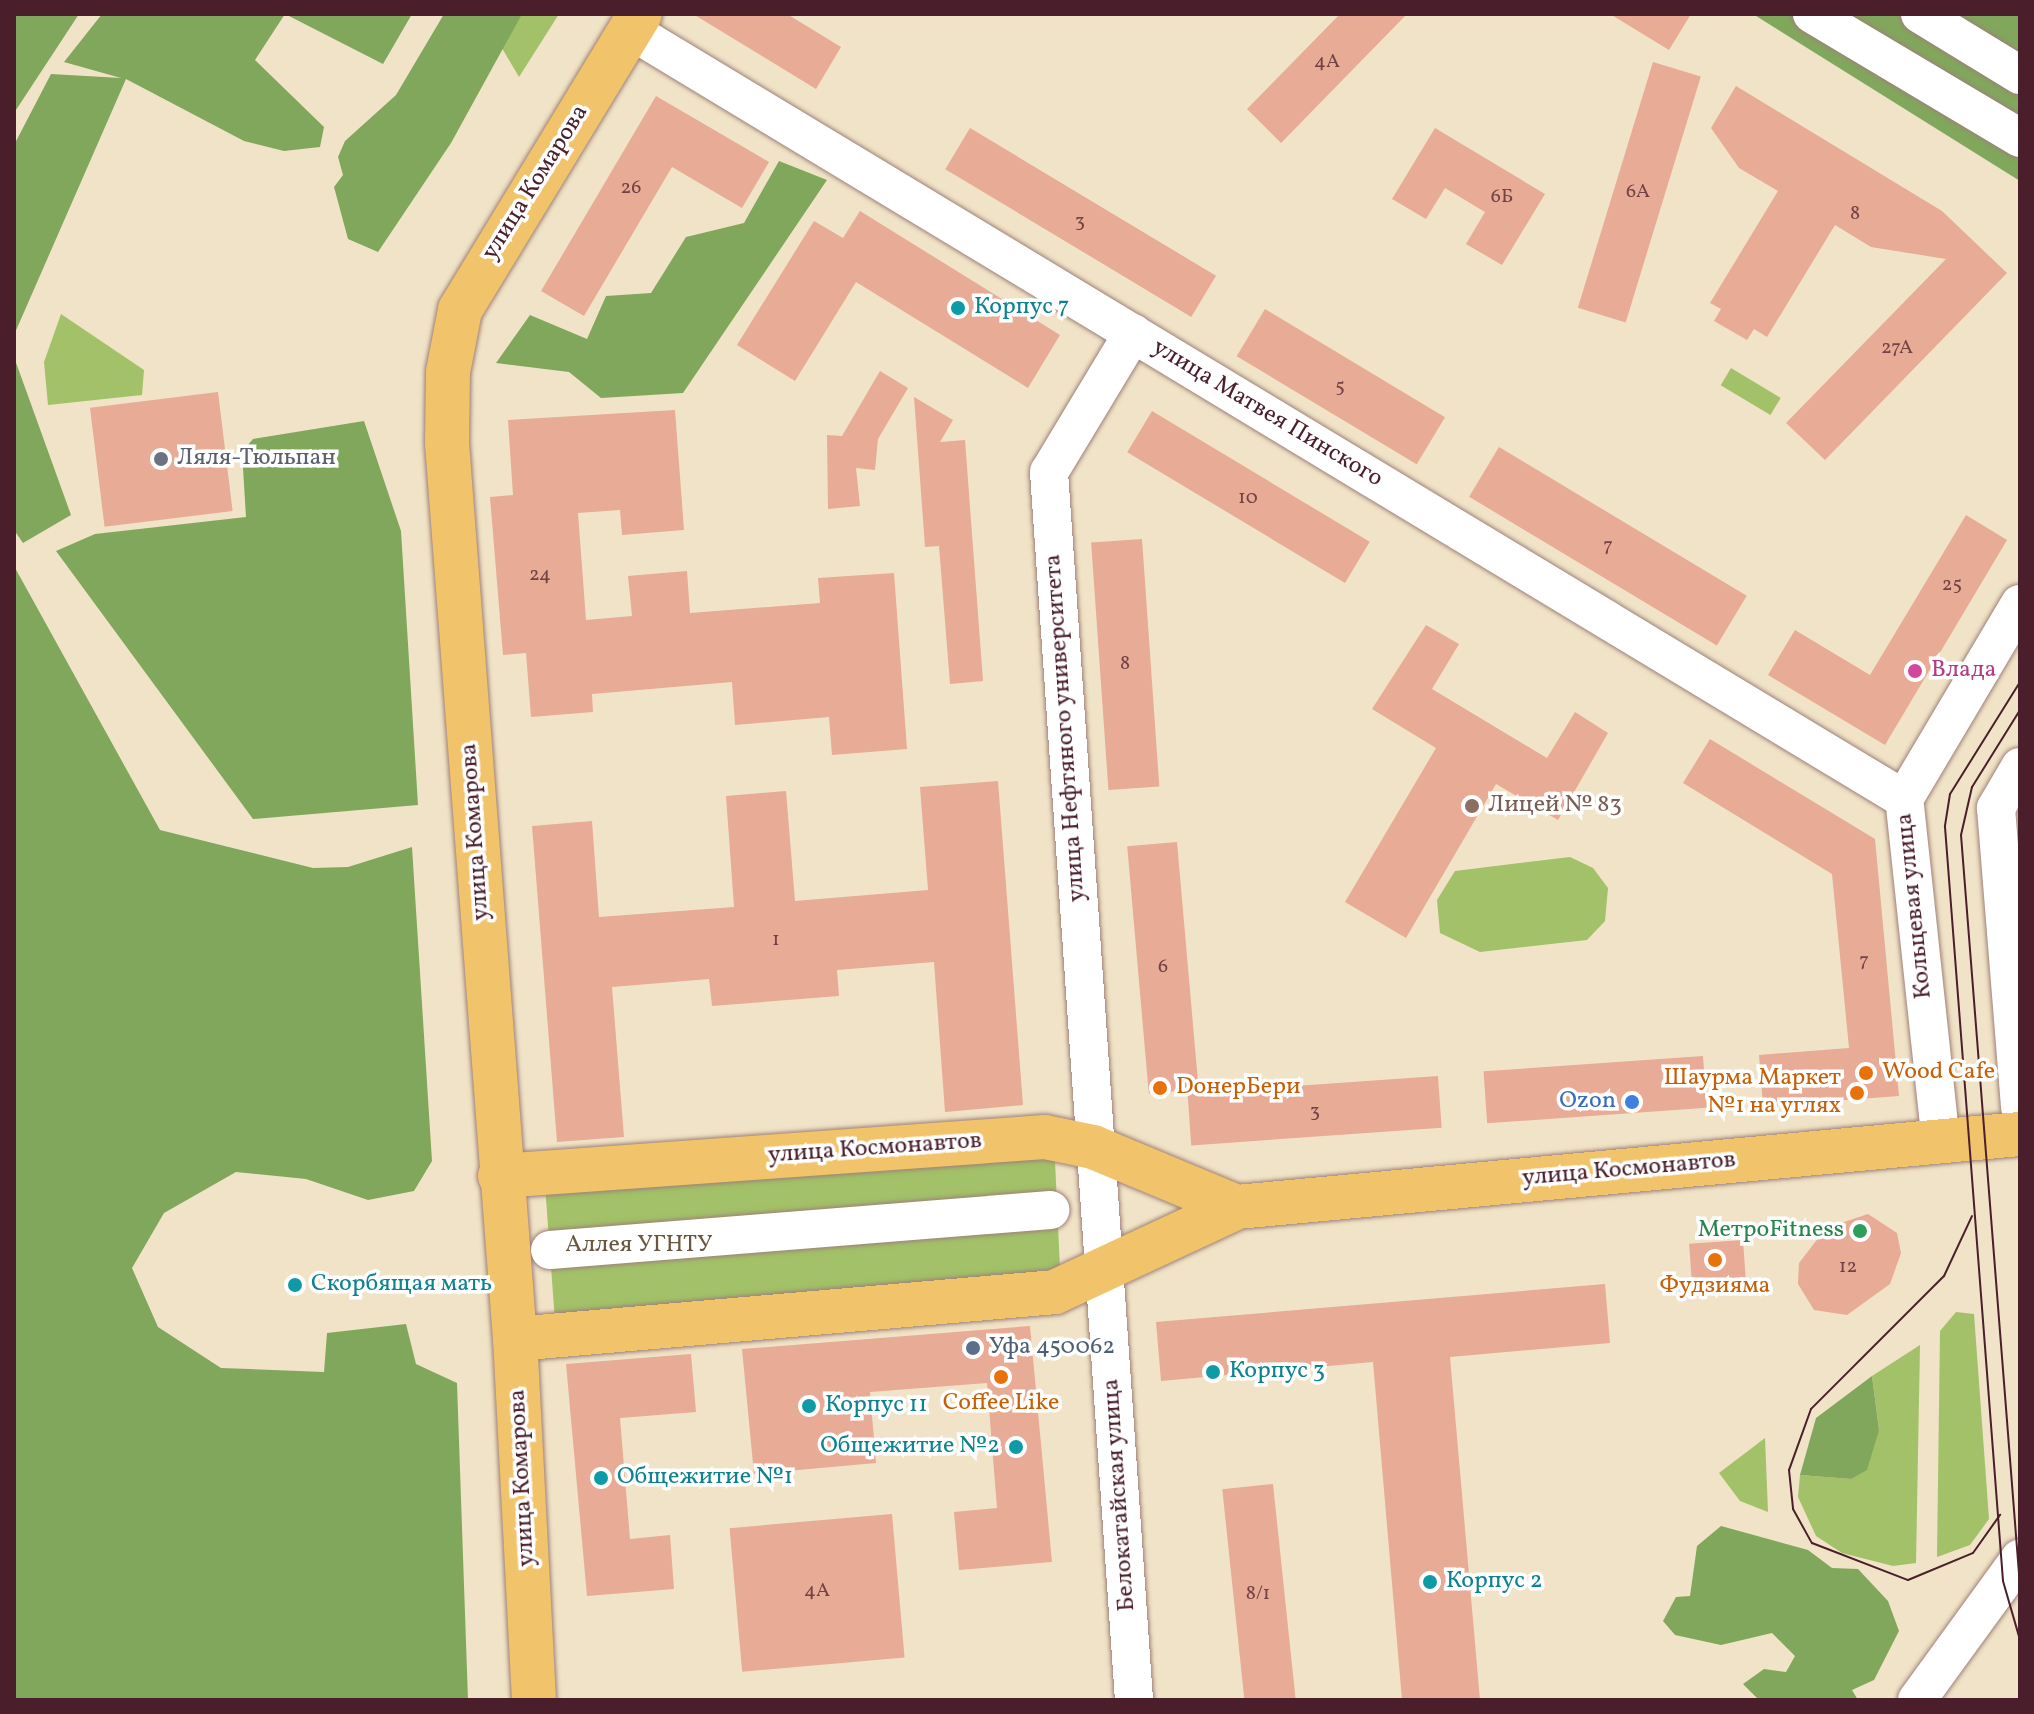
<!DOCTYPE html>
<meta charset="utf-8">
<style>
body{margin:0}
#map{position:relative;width:2034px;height:1714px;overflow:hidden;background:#f1e3c7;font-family:Vollkorn,serif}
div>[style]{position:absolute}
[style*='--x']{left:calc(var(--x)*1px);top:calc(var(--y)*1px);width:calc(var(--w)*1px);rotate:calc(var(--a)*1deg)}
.green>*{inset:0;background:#a2c168;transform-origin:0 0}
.forest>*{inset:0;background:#81a75c}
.building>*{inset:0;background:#e8ab95;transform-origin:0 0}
.roads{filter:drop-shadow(0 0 2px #9e8179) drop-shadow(0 0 2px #9e8179)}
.minor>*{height:38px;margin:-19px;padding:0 19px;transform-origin:19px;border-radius:19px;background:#fff}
.major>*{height:44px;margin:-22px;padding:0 22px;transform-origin:22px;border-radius:22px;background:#f1c36a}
.tram>*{height:2px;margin:-1px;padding:0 1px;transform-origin:1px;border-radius:1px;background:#4a1f2b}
.dots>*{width:22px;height:22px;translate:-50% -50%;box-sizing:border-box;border:4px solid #fff;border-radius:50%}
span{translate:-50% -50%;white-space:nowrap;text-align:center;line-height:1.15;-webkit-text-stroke:7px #fff;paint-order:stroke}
.number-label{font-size:20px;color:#724246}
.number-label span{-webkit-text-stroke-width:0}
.street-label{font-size:24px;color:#4a1f2b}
.culture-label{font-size:24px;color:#0d838f}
.left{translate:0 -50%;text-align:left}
.right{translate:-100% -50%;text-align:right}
.worship-label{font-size:24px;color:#5b616d}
.hotel-label{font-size:24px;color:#b23c85}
.education-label{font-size:24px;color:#785e54}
.food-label{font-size:24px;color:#c56008}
.shop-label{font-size:24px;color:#366cbe}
.leisure-label{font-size:24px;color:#27864d}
.park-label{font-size:24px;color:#695840}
.service-label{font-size:24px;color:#4e5e75}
.frame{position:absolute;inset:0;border:16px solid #4a1f2b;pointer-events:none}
</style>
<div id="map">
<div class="green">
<i style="clip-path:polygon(482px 14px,559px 14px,519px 77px)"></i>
<i style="clip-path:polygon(61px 314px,144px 370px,142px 395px,48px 405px,44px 362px)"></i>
<i style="left:1731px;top:368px;width:58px;height:20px;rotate:31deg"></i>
<i style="clip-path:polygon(1570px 857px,1593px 868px,1608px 888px,1605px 921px,1587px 940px,1480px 952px,1440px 933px,1437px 900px,1455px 871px)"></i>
<i style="clip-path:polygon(1054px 1139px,1060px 1269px,556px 1335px,544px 1171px)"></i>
<i style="clip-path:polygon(1956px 1312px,1974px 1314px,1989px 1519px,1970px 1545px,1937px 1557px,1940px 1331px)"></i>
<i style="clip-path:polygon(1920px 1345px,1916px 1563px,1893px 1566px,1842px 1553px,1816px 1536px,1798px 1497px,1800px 1475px,1851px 1479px,1879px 1430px,1872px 1376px)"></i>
<i style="clip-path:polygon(1765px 1438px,1768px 1512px,1740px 1501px,1719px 1473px)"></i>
</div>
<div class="forest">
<i style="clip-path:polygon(14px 14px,79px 14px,14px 113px)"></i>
<i style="clip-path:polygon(102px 14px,412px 14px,383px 64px,285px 14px,255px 60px,324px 127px,320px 147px,284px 151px,244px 141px,126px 79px,14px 335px,14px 145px,51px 74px,121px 78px,64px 62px)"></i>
<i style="clip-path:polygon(444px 14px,522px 14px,451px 143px,378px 252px,348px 239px,334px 187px,343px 175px,338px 157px,345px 141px,396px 95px)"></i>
<i style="clip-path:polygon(1753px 14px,2020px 14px,2020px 181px)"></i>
<i style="clip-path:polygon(779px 161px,827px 180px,683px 393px,601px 398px,569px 372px,496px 363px,530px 315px,587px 339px,606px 296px,651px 293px,686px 237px,744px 223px)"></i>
<i style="clip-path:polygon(14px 357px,71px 515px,23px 543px,14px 530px)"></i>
<i style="clip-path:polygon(364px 421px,401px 531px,418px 805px,253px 819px,56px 551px,95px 534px,246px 517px,242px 452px,253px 439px)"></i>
<i style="clip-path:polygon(14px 566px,160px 830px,313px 868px,348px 867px,412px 847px,432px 1161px,414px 1191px,368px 1200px,306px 1179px,236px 1172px,164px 1213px,132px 1268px,158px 1327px,221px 1368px,324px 1372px,327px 1333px,406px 1324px,416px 1364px,457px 1383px,468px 1700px,14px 1700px)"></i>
<i style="clip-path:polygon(1872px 1376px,1879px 1430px,1867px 1470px,1851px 1479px,1800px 1475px,1816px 1418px)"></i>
<i style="clip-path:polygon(1721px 1526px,1808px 1550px,1832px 1568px,1858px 1569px,1888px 1601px,1899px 1631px,1874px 1680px,1852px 1690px,1858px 1700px,1757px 1698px,1743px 1684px,1764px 1669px,1786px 1672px,1795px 1656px,1772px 1633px,1721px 1645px,1675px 1635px,1663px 1621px,1676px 1597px,1690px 1596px,1697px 1546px)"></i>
</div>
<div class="building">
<i style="clip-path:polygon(693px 14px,787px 14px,841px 47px,816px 89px)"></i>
<i style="clip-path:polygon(1340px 14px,1407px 14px,1281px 143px,1247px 109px)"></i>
<i style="clip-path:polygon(1610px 14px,1691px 14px,1669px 50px)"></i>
<i style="left:1653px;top:62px;width:50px;height:257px;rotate:17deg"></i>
<i style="clip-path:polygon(1736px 86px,1942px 211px,2007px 273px,1825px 460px,1786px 423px,1946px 259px,1871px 247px,1835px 225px,1767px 337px,1754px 329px,1747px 340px,1714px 321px,1721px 309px,1710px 303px,1778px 191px,1739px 168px,1711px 128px)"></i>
<i style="clip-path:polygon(656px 96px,769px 162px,742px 208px,672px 167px,584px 316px,541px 291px)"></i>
<i style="left:970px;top:128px;width:287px;height:48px;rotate:31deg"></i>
<i style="clip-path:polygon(1435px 128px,1545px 194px,1502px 265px,1466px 244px,1485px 212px,1445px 188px,1426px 219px,1392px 199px)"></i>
<i style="clip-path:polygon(860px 211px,1060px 335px,1028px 388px,856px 282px,795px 381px,737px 345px,814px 221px,843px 238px)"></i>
<i style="left:1265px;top:309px;width:210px;height:55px;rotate:31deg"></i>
<i style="clip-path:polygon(880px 371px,908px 388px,878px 439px,875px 470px,856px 468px,860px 506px,828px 509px,827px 435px,842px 436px)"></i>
<i style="left:218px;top:392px;width:120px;height:129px;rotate:83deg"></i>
<i style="clip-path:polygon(914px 397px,953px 420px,940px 442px,965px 440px,983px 681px,950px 684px,939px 546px,925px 547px)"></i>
<i style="clip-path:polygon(675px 410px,684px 530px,622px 535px,620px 510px,578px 513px,586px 620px,632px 616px,628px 576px,687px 571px,690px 613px,820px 603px,818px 578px,894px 573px,907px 749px,832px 755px,829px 717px,735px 725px,732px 682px,592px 694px,593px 712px,531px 717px,526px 653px,503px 655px,490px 497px,513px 495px,508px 420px)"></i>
<i style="left:1152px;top:411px;width:254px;height:48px;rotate:31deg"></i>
<i style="left:1499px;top:447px;width:289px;height:58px;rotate:31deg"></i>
<i style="clip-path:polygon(1966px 515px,2007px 540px,1885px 745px,1768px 675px,1795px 630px,1870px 675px)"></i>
<i style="left:1142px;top:539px;width:248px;height:51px;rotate:86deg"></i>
<i style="clip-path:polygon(1426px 625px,1459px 644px,1432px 689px,1547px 758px,1575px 712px,1608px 733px,1558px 820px,1496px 784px,1406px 938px,1345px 902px,1436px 748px,1372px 709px)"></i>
<i style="clip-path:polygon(1710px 739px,1875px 839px,1899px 1096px,1763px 1106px,1759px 1055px,1849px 1048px,1832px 874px,1683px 783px)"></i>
<i style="clip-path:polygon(998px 781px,1023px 1105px,945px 1112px,934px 962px,837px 970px,839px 996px,712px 1006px,709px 979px,612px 987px,624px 1137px,557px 1142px,532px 826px,592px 821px,599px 917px,734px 907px,726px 796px,786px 791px,795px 901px,928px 890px,920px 787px)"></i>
<i style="left:1177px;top:842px;width:248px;height:50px;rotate:85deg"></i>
<i style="left:1703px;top:1056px;width:52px;height:220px;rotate:86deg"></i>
<i style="left:1438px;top:1076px;width:52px;height:251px;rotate:86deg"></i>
<i style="clip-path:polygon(1868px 1214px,1897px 1233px,1901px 1253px,1890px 1284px,1847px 1315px,1814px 1310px,1798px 1284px,1799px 1263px,1826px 1228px)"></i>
<i style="left:1743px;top:1240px;width:49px;height:54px;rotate:86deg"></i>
<i style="clip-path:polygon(1605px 1284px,1610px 1343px,1450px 1357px,1480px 1700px,1402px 1700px,1373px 1362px,1161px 1381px,1156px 1322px)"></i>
<i style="clip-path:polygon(1030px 1326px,1052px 1562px,959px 1570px,954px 1512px,997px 1508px,987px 1383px,870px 1392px,876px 1463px,754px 1474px,742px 1349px)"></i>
<i style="clip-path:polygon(691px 1354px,696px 1412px,620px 1418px,630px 1539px,670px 1535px,674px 1589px,587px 1596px,566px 1364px)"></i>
<i style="left:1273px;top:1484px;width:217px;height:51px;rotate:84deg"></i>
<i style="left:892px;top:1514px;width:144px;height:163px;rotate:85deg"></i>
</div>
<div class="roads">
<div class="minor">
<i style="--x:1812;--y:14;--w:242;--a:30.8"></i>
<i style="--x:1920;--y:14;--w:117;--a:31.4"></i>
<i style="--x:630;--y:30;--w:1488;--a:31.12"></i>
<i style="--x:1133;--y:333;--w:162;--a:121.1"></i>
<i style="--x:1049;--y:472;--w:1231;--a:86.04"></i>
<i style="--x:2020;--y:767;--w:48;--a:120.3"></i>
<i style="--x:1996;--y:808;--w:301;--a:85.4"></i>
<i style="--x:1941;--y:1143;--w:346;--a:-96.1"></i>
<i style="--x:1904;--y:799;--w:227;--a:-59.3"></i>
<i style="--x:550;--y:1250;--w:502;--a:-4.57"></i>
<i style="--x:1917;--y:1700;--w:175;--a:-54"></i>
</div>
<div class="major">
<i style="--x:500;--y:1176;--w:546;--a:-4.09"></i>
<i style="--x:1045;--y:1137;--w:49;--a:11.8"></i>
<i style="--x:1093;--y:1147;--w:156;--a:22.6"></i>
<i style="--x:515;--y:1339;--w:542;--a:-4.97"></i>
<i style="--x:1055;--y:1292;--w:201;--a:-25"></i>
<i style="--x:1237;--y:1207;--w:786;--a:-5.33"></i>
<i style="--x:534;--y:1700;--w:361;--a:-93"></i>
<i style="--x:515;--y:1339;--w:899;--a:-94.34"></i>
<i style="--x:447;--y:443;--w:71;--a:-89.2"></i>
<i style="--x:448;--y:372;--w:63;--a:-79"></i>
<i style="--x:460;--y:310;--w:346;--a:-58.7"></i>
</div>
</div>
<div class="tram">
<i style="--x:2020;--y:682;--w:132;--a:122"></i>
<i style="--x:1950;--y:794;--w:33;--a:99"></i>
<i style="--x:1945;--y:827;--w:756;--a:85.6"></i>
<i style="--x:2003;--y:1581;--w:61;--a:73.9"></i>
<i style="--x:2020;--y:710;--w:91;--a:121.9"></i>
<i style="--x:1972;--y:787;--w:49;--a:102.9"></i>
<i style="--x:1961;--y:835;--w:754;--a:85.51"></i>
<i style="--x:1972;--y:1216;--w:66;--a:115"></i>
<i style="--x:1944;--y:1276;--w:188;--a:135"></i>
<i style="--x:1811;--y:1409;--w:65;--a:109.8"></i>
<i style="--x:1789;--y:1470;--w:39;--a:84"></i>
<i style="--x:1793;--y:1509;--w:39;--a:61"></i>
<i style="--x:1812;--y:1543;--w:103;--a:21.1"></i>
<i style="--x:1908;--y:1580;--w:70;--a:-22.6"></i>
<i style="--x:1973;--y:1553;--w:47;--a:-54.6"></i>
</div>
<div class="dots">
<i style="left:958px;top:308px;background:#0f9aa8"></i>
<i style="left:161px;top:459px;background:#6b7280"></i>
<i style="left:1915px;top:671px;background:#d1479c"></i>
<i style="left:1472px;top:806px;background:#8d6e63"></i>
<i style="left:1866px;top:1073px;background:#e8710a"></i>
<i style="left:1160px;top:1088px;background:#e8710a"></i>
<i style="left:1857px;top:1093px;background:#e8710a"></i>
<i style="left:1632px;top:1102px;background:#3f7fe0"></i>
<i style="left:1860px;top:1231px;background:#2e9e5b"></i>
<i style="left:1715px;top:1260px;background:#e8710a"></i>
<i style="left:295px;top:1285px;background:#0f9aa8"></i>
<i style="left:973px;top:1348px;background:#5c6f8a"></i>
<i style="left:1213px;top:1372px;background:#0f9aa8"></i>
<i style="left:1001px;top:1377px;background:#e8710a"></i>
<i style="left:809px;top:1406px;background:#0f9aa8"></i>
<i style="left:1016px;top:1447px;background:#0f9aa8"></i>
<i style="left:601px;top:1478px;background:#0f9aa8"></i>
<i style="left:1430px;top:1582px;background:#0f9aa8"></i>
</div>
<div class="number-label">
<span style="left:1327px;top:62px">4А</span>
<span style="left:631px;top:188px">26</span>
<span style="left:1638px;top:192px">6А</span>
<span style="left:1502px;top:197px">6Б</span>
<span style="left:1855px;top:214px">8</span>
<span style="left:1080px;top:222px">3</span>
<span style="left:1897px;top:348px">27А</span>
<span style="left:1340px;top:387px">5</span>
<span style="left:1248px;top:498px">10</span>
<span style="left:1608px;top:546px">7</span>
<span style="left:540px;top:575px">24</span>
<span style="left:1952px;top:585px">25</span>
<span style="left:1125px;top:664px">8</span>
<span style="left:776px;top:940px">1</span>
<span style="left:1864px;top:961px">7</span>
<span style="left:1163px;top:967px">6</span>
<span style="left:1315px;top:1112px">3</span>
<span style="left:1848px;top:1267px">12</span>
<span style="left:817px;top:1591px">4А</span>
<span style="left:1258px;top:1594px">8/1</span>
</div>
<div class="street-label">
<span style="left:536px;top:183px;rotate:-58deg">улица Комарова</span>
<span style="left:1267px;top:414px;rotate:31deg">улица Матвея Пинского</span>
<span style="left:1066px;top:728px;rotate:-94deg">улица Нефтяного университета</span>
<span style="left:476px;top:832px;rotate:-94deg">улица Комарова</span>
<span style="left:1915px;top:906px;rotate:-96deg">Кольцевая улица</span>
<span style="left:875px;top:1149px;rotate:-4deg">улица Космонавтов</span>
<span style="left:1629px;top:1170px;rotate:-5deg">улица Космонавтов</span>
<span style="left:523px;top:1478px;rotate:-93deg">улица Комарова</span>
<span style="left:1120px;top:1495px;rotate:-94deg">Белокатайская улица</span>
</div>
<div class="culture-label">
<span class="left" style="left:974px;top:308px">Корпус 7</span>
<span class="left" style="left:311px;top:1285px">Скорбящая мать</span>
<span class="left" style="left:1229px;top:1372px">Корпус 3</span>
<span class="left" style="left:825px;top:1406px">Корпус 11</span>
<span class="right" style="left:1000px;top:1447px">Общежитие №2</span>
<span class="left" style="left:617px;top:1478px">Общежитие №1</span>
<span class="left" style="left:1446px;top:1582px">Корпус 2</span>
</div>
<div class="worship-label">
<span class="left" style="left:177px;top:459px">Ляля-Тюльпан</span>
</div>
<div class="hotel-label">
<span class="left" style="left:1931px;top:671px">Влада</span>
</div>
<div class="education-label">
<span class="left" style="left:1488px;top:806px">Лицей № 83</span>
</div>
<div class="food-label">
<span class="left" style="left:1882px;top:1073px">Wood Cafe</span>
<span class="right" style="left:1841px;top:1093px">Шаурма Маркет<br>№1 на углях</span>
<span class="left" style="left:1176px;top:1088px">DонерБери</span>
<span style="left:1715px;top:1287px">Фудзияма</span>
<span style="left:1001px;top:1404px">Coffee Like</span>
</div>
<div class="shop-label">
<span class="right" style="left:1616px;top:1102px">Ozon</span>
</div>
<div class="leisure-label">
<span class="right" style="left:1844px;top:1231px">МетроFitness</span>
</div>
<div class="park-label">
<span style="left:639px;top:1246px">Аллея УГНТУ</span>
</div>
<div class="service-label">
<span class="left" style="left:989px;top:1348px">Уфа 450062</span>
</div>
<div class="frame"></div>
</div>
